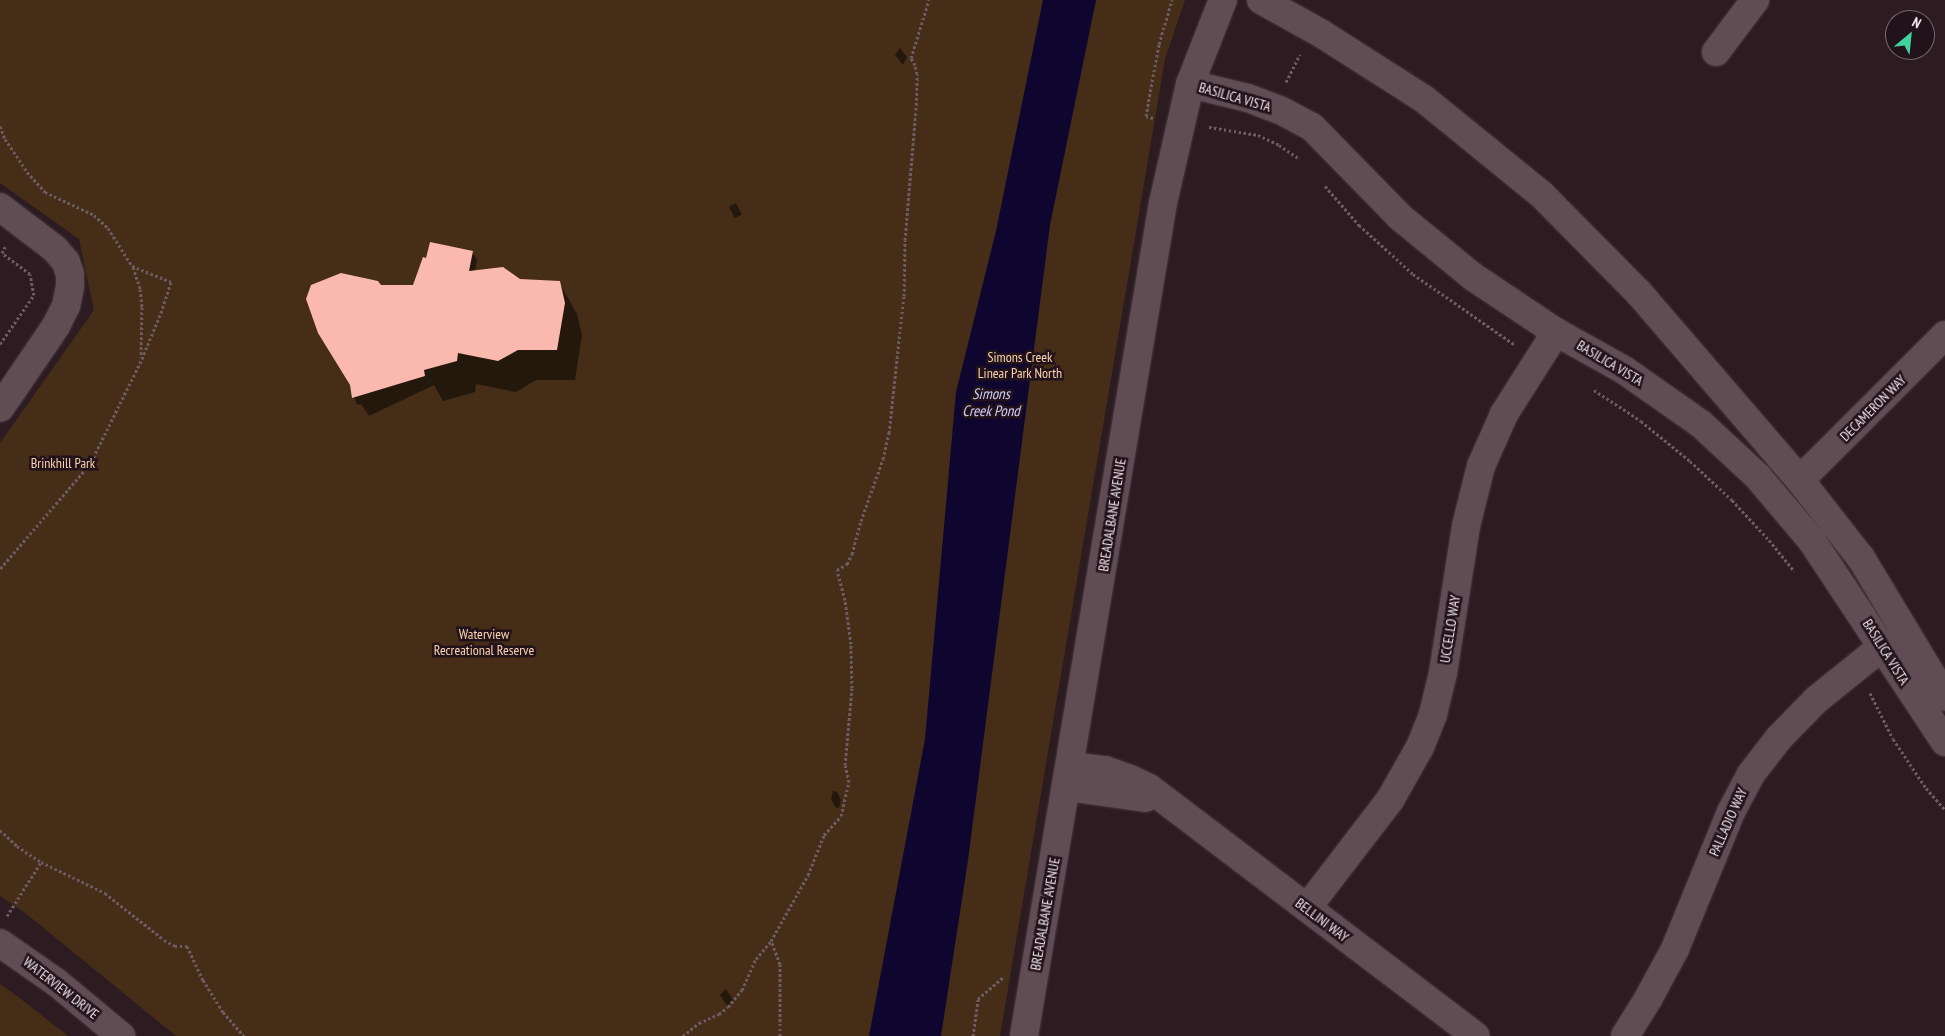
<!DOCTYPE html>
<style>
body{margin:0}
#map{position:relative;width:1945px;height:1036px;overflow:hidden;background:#2c1c22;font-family:"PT Sans Narrow",sans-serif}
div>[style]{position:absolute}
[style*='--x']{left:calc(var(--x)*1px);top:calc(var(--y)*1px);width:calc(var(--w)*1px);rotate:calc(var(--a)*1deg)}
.green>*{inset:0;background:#452d17}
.water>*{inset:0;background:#0f0630}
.shadow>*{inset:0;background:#0007;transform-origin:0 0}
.building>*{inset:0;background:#fab8af}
.path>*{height:3px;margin-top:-1.5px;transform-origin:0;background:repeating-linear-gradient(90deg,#6b5d62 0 2.5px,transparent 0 5px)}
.roads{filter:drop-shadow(0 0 1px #45383d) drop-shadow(0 0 1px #45383d)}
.minor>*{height:28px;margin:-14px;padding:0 14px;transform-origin:14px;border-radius:14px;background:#604d54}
span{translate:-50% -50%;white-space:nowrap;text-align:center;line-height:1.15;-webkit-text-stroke:5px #221219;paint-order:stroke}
.street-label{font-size:14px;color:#f4e8ec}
.park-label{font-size:14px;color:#fcd4b1}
.water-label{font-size:15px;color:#cecdfc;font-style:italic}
.north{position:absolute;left:1885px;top:10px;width:50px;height:50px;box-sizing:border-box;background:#221219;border:1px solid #76686d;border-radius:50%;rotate:28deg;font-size:14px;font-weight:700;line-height:20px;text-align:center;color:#f4e8ec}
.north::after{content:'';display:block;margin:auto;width:18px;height:22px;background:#40d4a1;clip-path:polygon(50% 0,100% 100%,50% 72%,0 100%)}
</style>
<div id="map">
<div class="green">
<i style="clip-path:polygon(0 0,1185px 0,1165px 59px,1000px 1036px,176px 1036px,24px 912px,0 896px,0 443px,94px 310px,79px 239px,0 183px)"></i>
<i style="clip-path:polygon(0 984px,21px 999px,68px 1036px,0 1036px)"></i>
</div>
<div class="water">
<i style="clip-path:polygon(1043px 0,1096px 0,1050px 225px,968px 860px,941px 1036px,869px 1036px,925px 739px,956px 392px,996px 231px)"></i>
</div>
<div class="shadow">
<i style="clip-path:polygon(900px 48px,907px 57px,903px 65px,895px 55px)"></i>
<i style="left:736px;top:203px;width:13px;height:8px;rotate:63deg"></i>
<i style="clip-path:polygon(472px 252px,477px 260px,475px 271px,520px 280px,559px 282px,577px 314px,582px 335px,575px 380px,536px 380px,516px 392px,476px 384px,475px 392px,443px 401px,434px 385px,369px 416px,361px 404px,357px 405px,351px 387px,338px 365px,380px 286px,413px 286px)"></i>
<i style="clip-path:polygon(833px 791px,837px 792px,841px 800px,839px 808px,835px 807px,831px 799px)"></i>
<i style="clip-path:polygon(726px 989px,733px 1000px,727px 1006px,720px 995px)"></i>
</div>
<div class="building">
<i style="clip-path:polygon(430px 242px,473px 251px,469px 271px,503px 267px,520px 279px,560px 281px,565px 303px,557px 350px,518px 350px,498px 361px,458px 353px,457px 361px,424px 370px,425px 376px,352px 398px,350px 385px,318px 333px,306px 299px,311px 285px,341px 273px,378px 281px,381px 285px,413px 285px,423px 257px,426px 258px)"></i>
</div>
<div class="path">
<i style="--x:1286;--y:82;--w:31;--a:-63"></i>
<i style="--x:1153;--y:118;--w:7;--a:-164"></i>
<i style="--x:1146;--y:116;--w:73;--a:-79.8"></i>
<i style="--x:1159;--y:44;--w:46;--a:-73.5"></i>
<i style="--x:0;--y:126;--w:14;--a:69"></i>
<i style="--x:5;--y:139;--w:40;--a:56"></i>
<i style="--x:27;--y:172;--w:27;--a:48"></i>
<i style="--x:45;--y:192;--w:54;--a:25.1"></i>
<i style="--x:94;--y:215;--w:19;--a:43"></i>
<i style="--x:108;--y:228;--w:45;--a:57.7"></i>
<i style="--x:132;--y:266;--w:42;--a:22.3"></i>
<i style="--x:171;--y:282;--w:35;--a:108"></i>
<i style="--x:160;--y:315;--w:50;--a:112.4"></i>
<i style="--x:141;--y:361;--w:115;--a:116.3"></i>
<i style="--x:90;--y:464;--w:138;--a:130.6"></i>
<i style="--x:1209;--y:127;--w:50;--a:9.3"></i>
<i style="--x:1258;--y:135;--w:23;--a:25"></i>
<i style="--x:1279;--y:145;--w:25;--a:34"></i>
<i style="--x:1325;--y:186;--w:52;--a:48.9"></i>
<i style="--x:1359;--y:225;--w:73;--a:42.2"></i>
<i style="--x:1413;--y:274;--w:124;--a:34.8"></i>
<i style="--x:133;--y:267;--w:23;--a:72"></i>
<i style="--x:140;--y:289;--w:18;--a:84"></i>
<i style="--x:142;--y:307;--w:50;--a:91.1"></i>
<i style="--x:0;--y:344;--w:60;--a:-55.2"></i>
<i style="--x:34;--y:295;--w:21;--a:-101"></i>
<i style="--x:30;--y:274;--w:35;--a:-143"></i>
<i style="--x:2;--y:253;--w:7;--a:-63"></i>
<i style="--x:1594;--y:390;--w:56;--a:33.4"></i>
<i style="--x:1641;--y:421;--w:63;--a:39.2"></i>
<i style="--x:1690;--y:461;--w:57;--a:42.9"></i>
<i style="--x:1732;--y:500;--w:54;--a:47.2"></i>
<i style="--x:1769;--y:540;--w:40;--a:51"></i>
<i style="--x:1870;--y:693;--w:51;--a:63.4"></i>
<i style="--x:1893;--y:739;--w:59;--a:56"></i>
<i style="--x:1926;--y:788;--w:29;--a:49"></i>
<i style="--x:0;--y:830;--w:23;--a:43"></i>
<i style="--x:17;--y:846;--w:29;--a:34"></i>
<i style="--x:41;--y:862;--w:71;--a:25.8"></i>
<i style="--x:105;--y:893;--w:75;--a:38.5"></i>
<i style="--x:164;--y:940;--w:13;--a:29"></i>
<i style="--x:175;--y:946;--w:12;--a:0"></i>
<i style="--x:187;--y:946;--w:38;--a:65"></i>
<i style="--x:203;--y:980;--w:38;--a:58"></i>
<i style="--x:223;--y:1012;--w:32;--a:49"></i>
<i style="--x:7;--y:916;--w:64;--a:-57.8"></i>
<i style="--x:683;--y:1036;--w:21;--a:-39"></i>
<i style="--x:699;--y:1023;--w:22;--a:-24"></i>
<i style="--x:719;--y:1014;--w:11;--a:-38"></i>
<i style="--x:728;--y:1007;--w:22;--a:-51"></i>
<i style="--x:742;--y:990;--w:34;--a:-66"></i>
<i style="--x:756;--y:959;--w:23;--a:-50"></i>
<i style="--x:780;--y:1036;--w:72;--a:-90"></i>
<i style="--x:780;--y:964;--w:25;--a:-111"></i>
<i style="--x:771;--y:941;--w:76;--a:-60.7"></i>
<i style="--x:808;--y:875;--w:43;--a:-68.2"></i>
<i style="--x:824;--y:835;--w:25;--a:-48"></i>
<i style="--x:841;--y:816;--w:35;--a:-77"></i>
<i style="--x:849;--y:782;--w:17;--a:-103"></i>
<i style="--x:845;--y:765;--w:77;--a:-84.8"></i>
<i style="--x:852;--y:688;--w:44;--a:-91.3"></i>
<i style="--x:851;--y:644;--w:44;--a:-97.8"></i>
<i style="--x:845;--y:600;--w:31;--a:-105"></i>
<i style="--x:837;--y:570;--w:12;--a:-31"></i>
<i style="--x:847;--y:564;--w:11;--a:-63"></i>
<i style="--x:852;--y:554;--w:34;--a:-75"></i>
<i style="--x:861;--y:521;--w:66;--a:-70.5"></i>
<i style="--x:883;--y:459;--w:27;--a:-77"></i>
<i style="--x:889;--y:433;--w:138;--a:-83.8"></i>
<i style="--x:904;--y:296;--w:56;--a:-89"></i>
<i style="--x:905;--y:240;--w:130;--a:-85.2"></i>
<i style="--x:916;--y:110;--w:36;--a:-88"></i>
<i style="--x:917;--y:74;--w:9;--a:-103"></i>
<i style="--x:915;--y:65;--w:8;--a:-120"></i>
<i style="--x:911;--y:58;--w:61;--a:-72.8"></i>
<i style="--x:973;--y:1036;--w:37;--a:-82"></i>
<i style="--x:978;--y:999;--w:35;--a:-41"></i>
</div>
<div class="roads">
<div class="minor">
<i style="--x:1261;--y:0;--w:70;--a:29.1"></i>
<i style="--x:1322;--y:34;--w:121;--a:32.5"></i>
<i style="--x:1424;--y:99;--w:152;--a:39.1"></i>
<i style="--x:1542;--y:195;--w:138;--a:45.3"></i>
<i style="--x:1639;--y:293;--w:247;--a:49.3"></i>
<i style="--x:1800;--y:480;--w:99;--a:52"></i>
<i style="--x:1861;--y:558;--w:162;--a:58.9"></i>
<i style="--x:1716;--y:52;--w:65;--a:-53.1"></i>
<i style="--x:1190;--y:84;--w:60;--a:13.6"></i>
<i style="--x:1248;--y:98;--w:34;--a:21"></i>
<i style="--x:1280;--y:110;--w:36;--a:28"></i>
<i style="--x:1312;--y:127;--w:126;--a:45.6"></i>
<i style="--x:1400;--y:217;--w:93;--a:39.3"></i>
<i style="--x:1472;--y:276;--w:101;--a:33.7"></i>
<i style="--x:1556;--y:332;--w:78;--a:29.2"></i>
<i style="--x:1624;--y:370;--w:94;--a:35"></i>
<i style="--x:1701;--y:424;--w:78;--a:42.9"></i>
<i style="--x:1758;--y:477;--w:84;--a:49.8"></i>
<i style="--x:1812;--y:541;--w:241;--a:56.5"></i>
<i style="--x:0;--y:207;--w:69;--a:37.4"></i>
<i style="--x:55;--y:249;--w:17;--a:50"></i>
<i style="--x:66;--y:262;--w:13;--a:72"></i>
<i style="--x:70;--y:274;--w:13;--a:90"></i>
<i style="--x:70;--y:287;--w:19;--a:102"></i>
<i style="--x:66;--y:306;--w:22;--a:117"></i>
<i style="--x:56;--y:326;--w:99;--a:124.3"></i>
<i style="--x:1800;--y:480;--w:205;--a:-45"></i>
<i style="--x:1070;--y:766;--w:35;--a:7"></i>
<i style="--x:1105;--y:770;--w:27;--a:20"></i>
<i style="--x:1130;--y:779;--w:21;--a:25"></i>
<i style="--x:1149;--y:788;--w:410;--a:37.2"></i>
<i style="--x:1067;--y:787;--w:79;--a:8"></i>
<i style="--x:1307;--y:908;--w:136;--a:-52.5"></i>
<i style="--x:1390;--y:800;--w:61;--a:-60.5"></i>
<i style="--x:1420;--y:747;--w:35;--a:-68"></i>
<i style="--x:1433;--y:714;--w:42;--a:-76.3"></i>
<i style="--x:1443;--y:673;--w:149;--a:-81.1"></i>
<i style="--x:1466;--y:526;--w:62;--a:-76"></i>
<i style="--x:1481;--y:466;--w:57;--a:-66.1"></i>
<i style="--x:1504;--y:414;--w:97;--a:-57.6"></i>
<i style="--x:0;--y:943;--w:68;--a:34.9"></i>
<i style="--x:56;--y:982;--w:85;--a:39.7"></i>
<i style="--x:1024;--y:1036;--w:845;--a:-80.53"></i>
<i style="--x:1163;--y:203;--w:122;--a:-77.2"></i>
<i style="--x:1190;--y:84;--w:90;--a:-68.6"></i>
<i style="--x:1625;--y:1036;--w:44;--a:-58.1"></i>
<i style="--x:1648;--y:999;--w:57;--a:-61.6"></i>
<i style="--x:1675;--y:949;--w:148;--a:-67.8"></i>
<i style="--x:1731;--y:812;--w:43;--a:-62.2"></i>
<i style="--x:1751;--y:774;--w:46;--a:-52.1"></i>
<i style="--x:1779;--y:738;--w:53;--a:-45.8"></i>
<i style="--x:1816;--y:700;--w:86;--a:-38.9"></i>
</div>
</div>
<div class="street-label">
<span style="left:1235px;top:97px;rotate:16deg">BASILICA VISTA</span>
<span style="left:1610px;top:363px;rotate:31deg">BASILICA VISTA</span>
<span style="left:1873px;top:408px;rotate:-45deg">DECAMERON WAY</span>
<span style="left:1112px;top:515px;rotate:-81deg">BREADALBANE AVENUE</span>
<span style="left:1450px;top:629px;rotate:-81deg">UCCELLO WAY</span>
<span style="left:1886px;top:652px;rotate:58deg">BASILICA VISTA</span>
<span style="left:1728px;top:822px;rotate:-66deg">PALLADIO WAY</span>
<span style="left:1045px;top:914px;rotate:-80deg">BREADALBANE AVENUE</span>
<span style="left:1322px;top:920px;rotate:37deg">BELLINI WAY</span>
<span style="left:61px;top:988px;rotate:38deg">WATERVIEW DRIVE</span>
</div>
<div class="park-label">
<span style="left:1020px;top:365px">Simons Creek<br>Linear Park North</span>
<span style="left:63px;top:463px">Brinkhill Park</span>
<span style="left:484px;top:642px">Waterview<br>Recreational Reserve</span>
</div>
<div class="water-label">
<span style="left:991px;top:402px">Simons<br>Creek Pond</span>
</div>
<div class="north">N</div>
</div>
